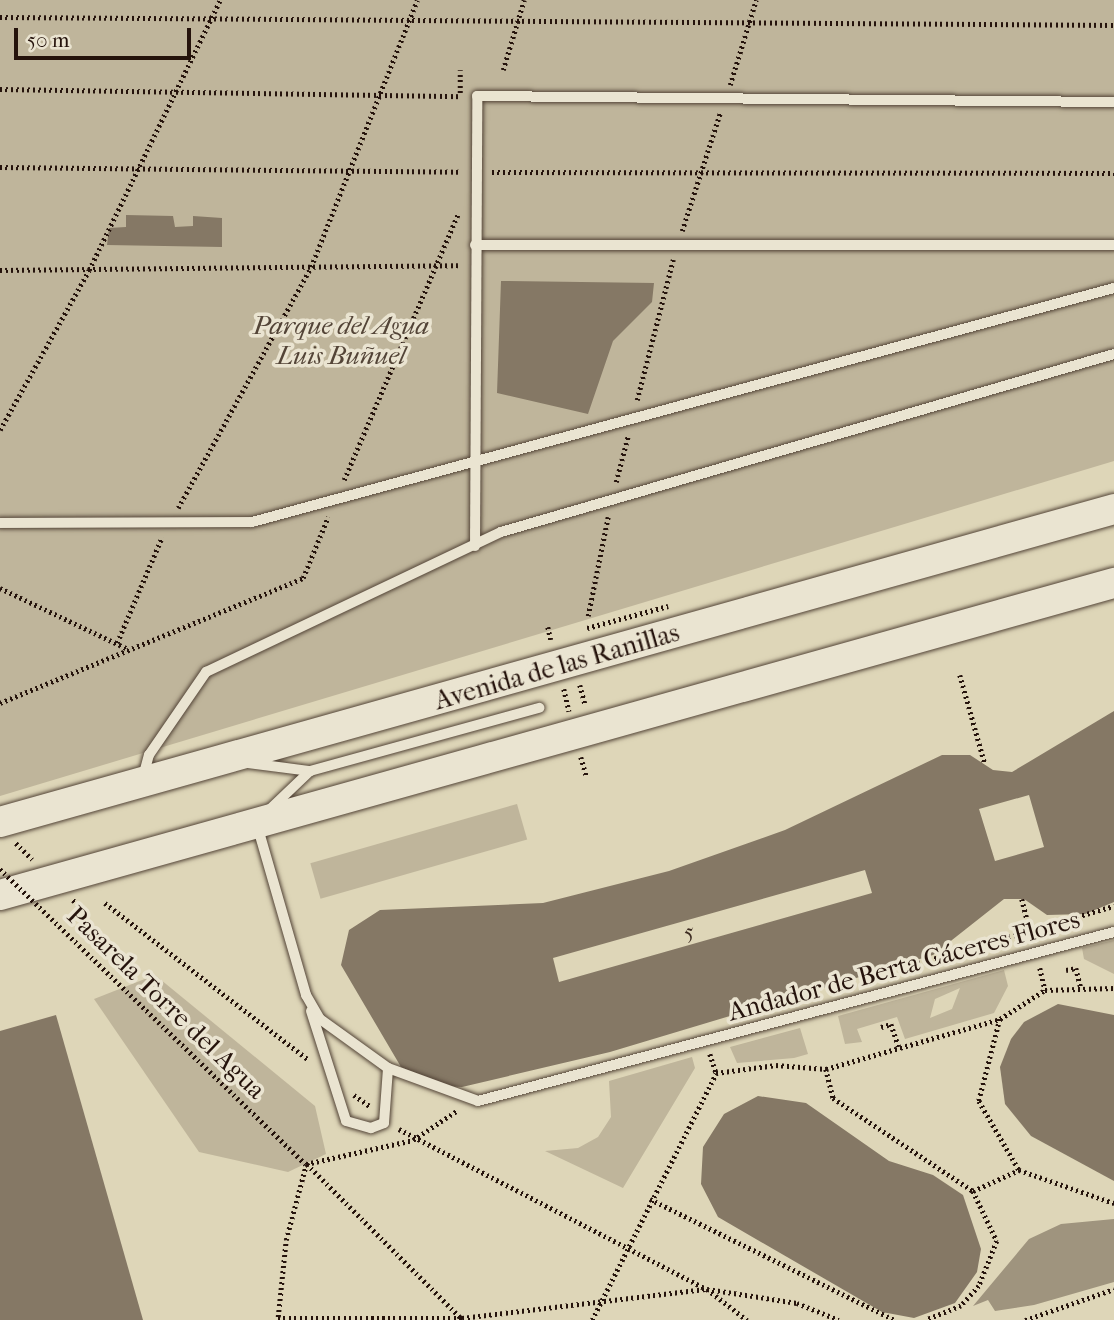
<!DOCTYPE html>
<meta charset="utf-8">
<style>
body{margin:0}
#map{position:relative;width:1114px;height:1320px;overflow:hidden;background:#ded6b8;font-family:"IM FELL French Canon",serif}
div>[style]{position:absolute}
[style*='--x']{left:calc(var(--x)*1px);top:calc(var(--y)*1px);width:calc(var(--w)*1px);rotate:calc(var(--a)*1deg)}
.green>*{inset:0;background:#bfb59b;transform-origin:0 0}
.water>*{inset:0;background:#9f947e}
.building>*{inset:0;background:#857865}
.path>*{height:4.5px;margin-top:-2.25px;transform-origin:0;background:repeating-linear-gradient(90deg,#25130c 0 2px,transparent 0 5.5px)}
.roads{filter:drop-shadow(0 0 2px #534437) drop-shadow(0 0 2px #534437)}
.lane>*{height:10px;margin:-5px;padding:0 5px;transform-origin:5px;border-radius:5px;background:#eae4d1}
.secondary>*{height:30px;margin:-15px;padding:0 15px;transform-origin:15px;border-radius:15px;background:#eae4d1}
.path-bridge>*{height:4.5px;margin-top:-2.25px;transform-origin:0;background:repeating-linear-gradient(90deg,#25130c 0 2px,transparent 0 5.5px)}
span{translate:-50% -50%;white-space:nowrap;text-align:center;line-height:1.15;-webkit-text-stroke:7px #eae4d1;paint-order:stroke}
.number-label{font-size:23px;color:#3d2c22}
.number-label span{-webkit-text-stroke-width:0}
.park-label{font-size:26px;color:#534437;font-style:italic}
.street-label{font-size:26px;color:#25130c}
.scale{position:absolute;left:14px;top:28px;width:177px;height:32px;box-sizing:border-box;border:4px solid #25130c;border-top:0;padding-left:9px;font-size:21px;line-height:24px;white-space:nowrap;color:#25130c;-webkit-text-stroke:5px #eae4d1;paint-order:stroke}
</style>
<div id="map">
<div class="green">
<i style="clip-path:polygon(0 0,1114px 0,1114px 461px,0 796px)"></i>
<i style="left:517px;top:804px;width:37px;height:215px;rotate:74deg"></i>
<i style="clip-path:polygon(1114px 940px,1114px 974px,1084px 959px,1082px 948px)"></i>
<i style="clip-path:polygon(evenodd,1004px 970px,1008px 986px,994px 1013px,905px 1039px,897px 1017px,857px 1029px,862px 1042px,845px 1044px,838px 1016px,1004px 970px,960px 988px,952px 1009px,930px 1018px,935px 999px,960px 988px)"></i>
<i style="clip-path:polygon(155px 975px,315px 1106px,326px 1154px,288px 1172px,199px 1152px,94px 999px)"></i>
<i style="clip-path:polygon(800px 1028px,808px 1054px,794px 1058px,737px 1063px,730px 1047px)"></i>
<i style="clip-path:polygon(692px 1057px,695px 1068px,623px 1188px,545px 1151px,578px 1148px,598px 1137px,611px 1117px,609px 1081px)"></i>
</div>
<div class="water">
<i style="clip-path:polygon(1114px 1219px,1114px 1282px,1034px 1305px,995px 1311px,988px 1300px,973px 1306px,1029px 1239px,1061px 1224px)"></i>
</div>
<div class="building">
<i style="clip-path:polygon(126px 215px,173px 216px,175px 227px,193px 226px,193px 216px,222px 218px,222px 247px,107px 245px,109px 228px,126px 227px)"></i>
<i style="clip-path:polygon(501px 281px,654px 283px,652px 302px,613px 341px,588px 414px,497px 393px)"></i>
<i style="clip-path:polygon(evenodd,1114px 711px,1114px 902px,1085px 914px,1047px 915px,1024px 899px,1004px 899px,933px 955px,610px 1052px,462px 1087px,442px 1086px,401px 1067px,341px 965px,349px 930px,380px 910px,543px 903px,669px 871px,785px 830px,942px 755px,970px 755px,993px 770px,1012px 772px,1114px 711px,1029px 795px,1044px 847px,995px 861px,979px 809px,1029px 795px,1114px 711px,865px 870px,872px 893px,559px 982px,553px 958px,865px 870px)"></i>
<i style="clip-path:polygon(1058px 1004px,1114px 1015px,1114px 1181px,1031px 1136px,1005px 1104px,1000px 1067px,1011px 1039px,1024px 1022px)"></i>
<i style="clip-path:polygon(56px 1015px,143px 1320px,0 1320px,0 1031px)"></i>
<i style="clip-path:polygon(758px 1096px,806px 1103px,889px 1161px,933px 1175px,963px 1195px,981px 1249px,977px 1272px,955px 1303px,914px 1318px,882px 1312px,718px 1217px,701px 1184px,703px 1147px,724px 1114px)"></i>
</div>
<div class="path">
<i style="--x:0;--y:17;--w:1114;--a:0.41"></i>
<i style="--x:503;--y:70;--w:73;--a:-73.3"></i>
<i style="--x:730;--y:85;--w:89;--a:-73"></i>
<i style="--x:0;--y:89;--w:462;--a:0.9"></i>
<i style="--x:460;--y:93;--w:23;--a:-90"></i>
<i style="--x:0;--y:167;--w:462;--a:0.6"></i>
<i style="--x:492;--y:172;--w:622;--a:0.09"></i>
<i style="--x:682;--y:231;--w:124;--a:-72.1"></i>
<i style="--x:0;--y:270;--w:458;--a:-0.6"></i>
<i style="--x:637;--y:400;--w:145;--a:-75.6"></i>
<i style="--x:0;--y:430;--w:183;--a:-60.9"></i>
<i style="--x:89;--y:270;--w:300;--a:-64.1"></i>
<i style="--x:344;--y:480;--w:289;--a:-66.8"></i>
<i style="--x:616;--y:482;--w:48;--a:-75.4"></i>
<i style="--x:178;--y:508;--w:275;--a:-61.1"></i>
<i style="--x:311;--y:267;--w:287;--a:-68.3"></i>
<i style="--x:0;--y:588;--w:142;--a:25.5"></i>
<i style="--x:588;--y:616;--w:101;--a:-78.6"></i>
<i style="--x:548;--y:627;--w:13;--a:77"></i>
<i style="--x:587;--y:628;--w:84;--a:-15.2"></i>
<i style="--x:117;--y:643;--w:115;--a:-67"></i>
<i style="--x:960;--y:675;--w:92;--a:74.3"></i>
<i style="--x:580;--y:685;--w:20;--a:75"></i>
<i style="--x:564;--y:689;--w:23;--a:77"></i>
<i style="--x:0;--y:703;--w:328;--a:-22.4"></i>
<i style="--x:303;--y:578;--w:66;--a:-67.7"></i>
<i style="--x:581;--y:757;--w:19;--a:74"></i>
<i style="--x:16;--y:843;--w:23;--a:45"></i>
<i style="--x:1022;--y:899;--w:41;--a:76"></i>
<i style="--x:73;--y:900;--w:13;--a:42"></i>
<i style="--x:105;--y:903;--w:257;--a:37.6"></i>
<i style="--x:1040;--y:968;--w:23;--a:77"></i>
<i style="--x:1066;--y:970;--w:10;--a:-11"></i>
<i style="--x:1076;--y:968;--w:21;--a:76"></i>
<i style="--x:871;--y:977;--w:253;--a:-16.3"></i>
<i style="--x:1000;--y:1019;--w:85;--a:104.4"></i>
<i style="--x:979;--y:1101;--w:80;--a:59.9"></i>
<i style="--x:1019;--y:1170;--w:101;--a:19.2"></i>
<i style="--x:881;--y:1027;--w:10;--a:-17"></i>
<i style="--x:891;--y:1024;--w:24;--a:71"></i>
<i style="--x:710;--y:1054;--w:20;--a:72"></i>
<i style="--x:716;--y:1073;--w:61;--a:-7.6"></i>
<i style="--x:776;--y:1065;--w:50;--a:4.6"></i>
<i style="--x:826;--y:1069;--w:181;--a:-16"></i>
<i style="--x:1000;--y:1019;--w:54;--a:-32.8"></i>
<i style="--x:1045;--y:990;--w:69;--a:-1.7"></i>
<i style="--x:826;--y:1069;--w:30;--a:76"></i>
<i style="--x:833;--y:1098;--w:168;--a:33.6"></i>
<i style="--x:973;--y:1191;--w:55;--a:64.4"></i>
<i style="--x:997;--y:1241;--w:48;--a:111.8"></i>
<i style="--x:979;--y:1286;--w:27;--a:132"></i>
<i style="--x:961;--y:1306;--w:37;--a:158"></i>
<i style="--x:354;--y:1095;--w:19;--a:35"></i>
<i style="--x:399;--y:1129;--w:347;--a:27.5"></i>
<i style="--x:707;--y:1289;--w:51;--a:37.8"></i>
<i style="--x:306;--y:1164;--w:110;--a:-12.6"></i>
<i style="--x:413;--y:1140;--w:54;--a:-33.7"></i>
<i style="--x:307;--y:1164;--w:219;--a:45"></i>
<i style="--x:973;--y:1191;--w:51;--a:-24.5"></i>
<i style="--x:650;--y:1199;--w:273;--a:26.3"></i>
<i style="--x:278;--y:1317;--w:77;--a:-84.1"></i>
<i style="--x:286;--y:1240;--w:78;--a:-75.1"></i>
<i style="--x:278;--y:1318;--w:184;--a:0"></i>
<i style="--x:462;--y:1318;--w:247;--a:-6.8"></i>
<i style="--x:707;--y:1289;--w:91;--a:8.8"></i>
<i style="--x:797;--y:1303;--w:45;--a:22"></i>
<i style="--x:592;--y:1320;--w:276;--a:-63.3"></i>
<i style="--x:1025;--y:1320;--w:94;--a:-19.2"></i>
</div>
<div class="roads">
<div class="lane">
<i style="--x:475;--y:245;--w:639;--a:0"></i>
<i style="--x:0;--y:523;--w:252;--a:-0.2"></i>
<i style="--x:252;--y:522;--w:893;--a:-15.19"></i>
<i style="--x:475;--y:546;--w:450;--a:-89.7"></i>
<i style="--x:477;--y:96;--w:637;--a:0.54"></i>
<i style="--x:248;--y:763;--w:63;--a:7.4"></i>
<i style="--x:310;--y:771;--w:238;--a:-15.4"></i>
<i style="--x:143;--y:777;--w:23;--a:-75"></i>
<i style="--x:149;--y:755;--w:101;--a:-55.5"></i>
<i style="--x:206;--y:672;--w:327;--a:-25.4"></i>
<i style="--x:501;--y:532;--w:638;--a:-16.19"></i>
<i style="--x:268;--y:811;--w:58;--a:-43.6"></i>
<i style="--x:257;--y:825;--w:177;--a:73.9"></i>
<i style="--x:306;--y:995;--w:28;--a:60"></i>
<i style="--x:320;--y:1019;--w:84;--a:35.8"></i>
<i style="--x:388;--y:1068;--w:96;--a:20.1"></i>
<i style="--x:478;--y:1101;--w:658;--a:-14.88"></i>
<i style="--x:311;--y:1011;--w:115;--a:72.3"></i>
<i style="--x:346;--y:1121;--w:26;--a:16"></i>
<i style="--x:371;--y:1128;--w:14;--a:-21"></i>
<i style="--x:384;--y:1123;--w:55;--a:-85.8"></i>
</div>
<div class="secondary">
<i style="--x:0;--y:822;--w:1157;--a:-15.69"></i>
<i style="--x:0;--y:895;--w:1157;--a:-15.65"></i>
</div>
</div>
<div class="path-bridge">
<i style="--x:0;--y:869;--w:425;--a:44"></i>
</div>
<div class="number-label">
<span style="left:689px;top:932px">5</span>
</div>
<div class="park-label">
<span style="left:341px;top:341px">Parque del Agua<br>Luis Buñuel</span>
</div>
<div class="street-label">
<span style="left:557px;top:667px;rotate:-16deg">Avenida de las Ranillas</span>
<span style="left:904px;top:966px;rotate:-15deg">Andador de Berta Cáceres Flores</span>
<span style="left:166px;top:1003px;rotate:44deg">Pasarela Torre del Agua</span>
</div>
<div class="scale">50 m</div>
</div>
